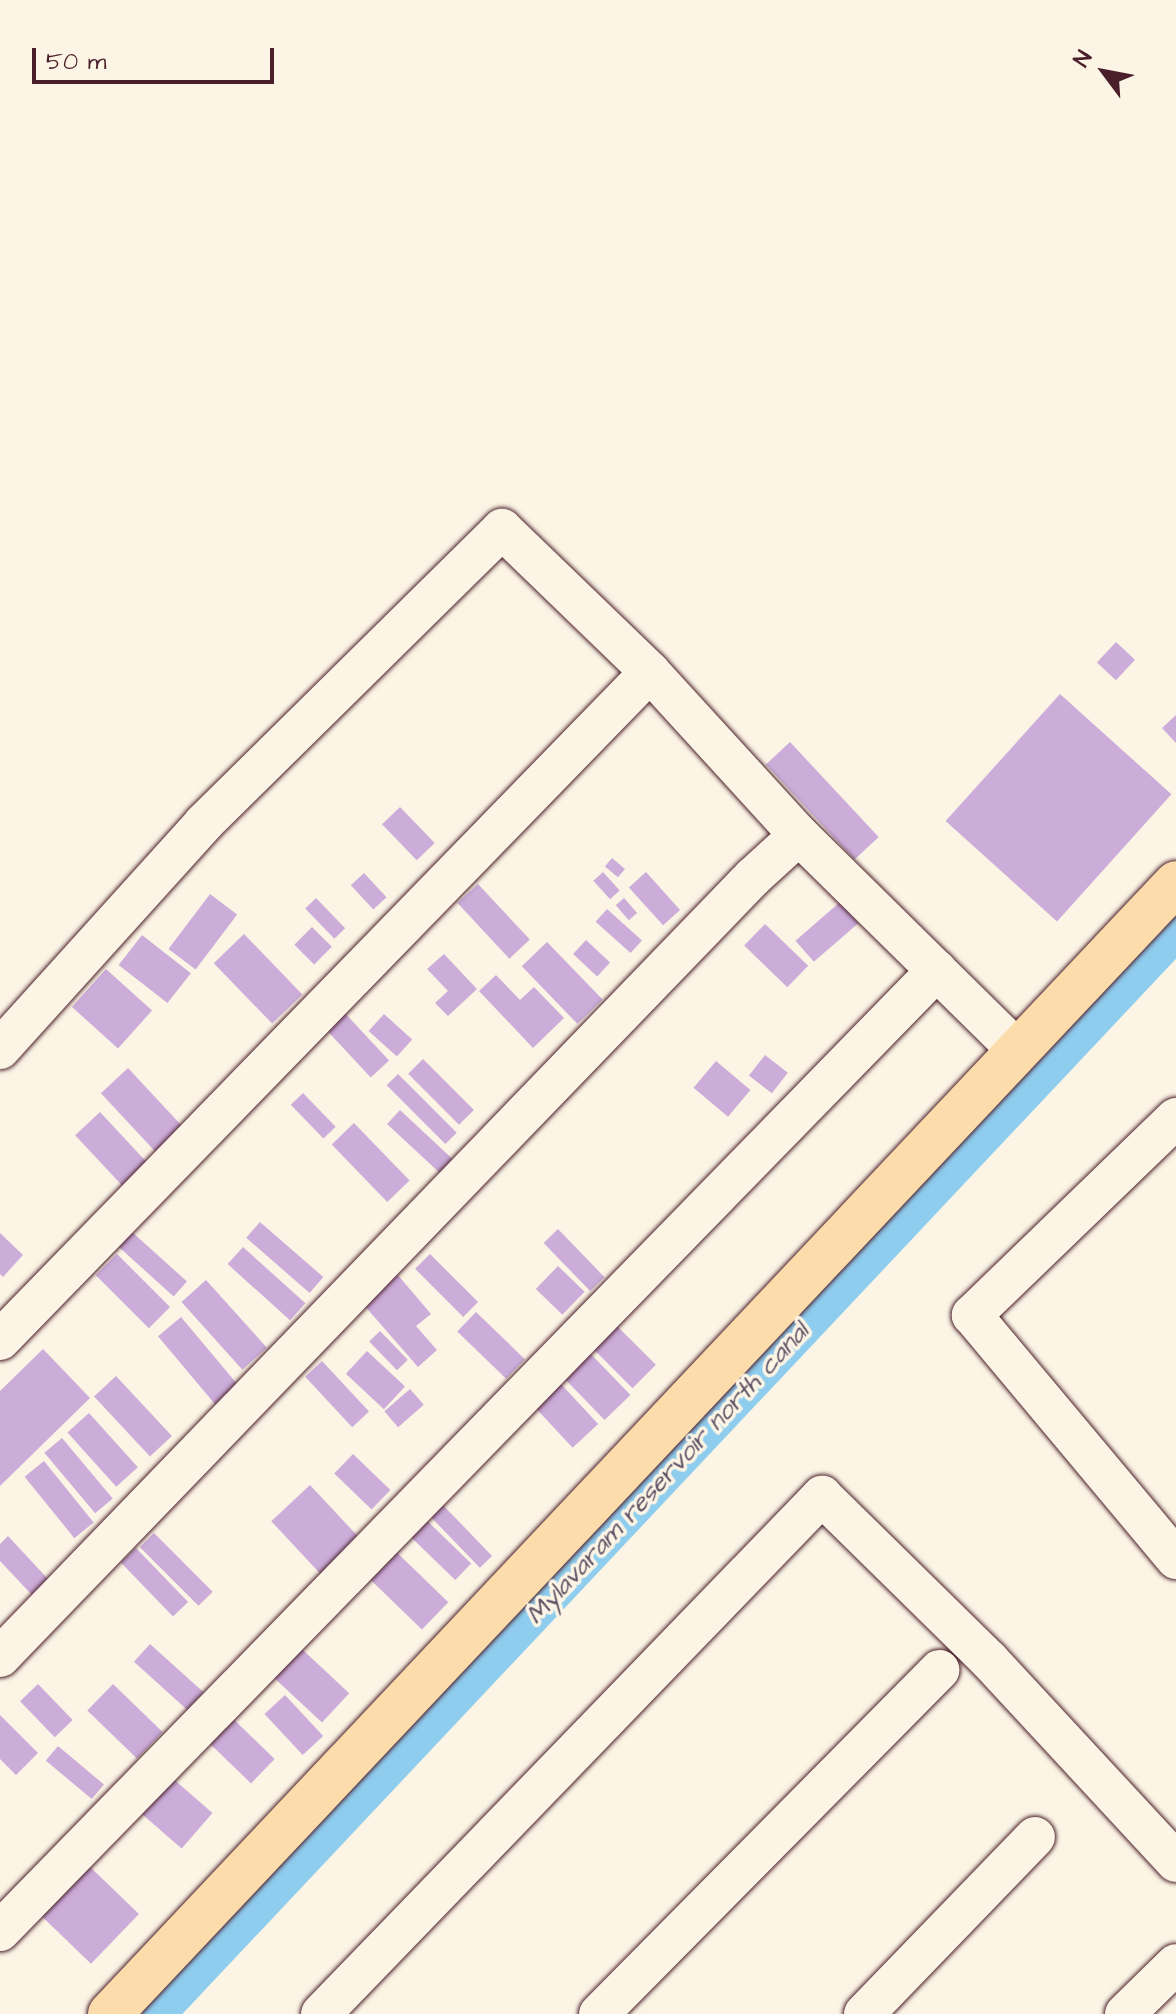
<!DOCTYPE html>
<style>
body{margin:0}
#map{position:relative;width:1176px;height:2014px;overflow:hidden;background:#fcf5e5;font-family:"Architects Daughter",sans-serif}
div>[style]{position:absolute}
[style*='--x']{left:calc(var(--x)*1px);top:calc(var(--y)*1px);width:calc(var(--w)*1px);rotate:calc(var(--a)*1deg)}
.canal>*{height:34px;margin:-17px;padding:0 17px;transform-origin:17px;border-radius:17px;background:#8fcdef}
.building>*{inset:0;background:#ccadda;transform-origin:0 0}
.roads{filter:drop-shadow(0 0 2px #4a1f2b) drop-shadow(0 0 2px #4a1f2b)}
.minor>*{height:40px;margin:-20px;padding:0 20px;transform-origin:20px;border-radius:20px;background:#fcf5e5}
.major>*{height:44px;margin:-22px;padding:0 22px;transform-origin:22px;border-radius:22px;background:#fddcac}
span{translate:-50% -50%;white-space:nowrap;text-align:center;line-height:1.15;-webkit-text-stroke:7px #fcf5e5;paint-order:stroke}
.water-label{font-size:26px;color:#5f5366;font-style:italic}
.north{position:absolute;left:1064px;top:32px;width:80px;height:80px;-webkit-text-stroke:6px #fcf5e5;paint-order:stroke;rotate:302deg;font-size:22px;font-weight:700;line-height:32px;text-align:center;color:#4a1f2b}
.north::after{content:'';display:block;margin:auto;width:28px;height:36px;background:#4a1f2b;clip-path:polygon(50% 0,100% 100%,50% 72%,0 100%)}
.scale{position:absolute;left:32px;top:48px;width:242px;height:36px;box-sizing:border-box;border:4px solid #4a1f2b;border-top:0;padding-left:10px;font-size:24px;line-height:28px;white-space:nowrap;color:#4a1f2b;-webkit-text-stroke:6px #fcf5e5;paint-order:stroke}
</style>
<div id="map">
<div class="canal">
<i style="--x:159;--y:2014;--w:1483;--a:-46.72"></i>
</div>
<div class="building">
<i style="left:1116px;top:642px;width:26px;height:28px;rotate:43deg"></i>
<i style="left:1060px;top:694px;width:150px;height:171px;rotate:42deg"></i>
<i style="clip-path:polygon(1176px 715px,1176px 743px,1162px 728px)"></i>
<i style="left:790px;top:742px;width:130px;height:33px;rotate:47deg"></i>
<i style="left:400px;top:807px;width:50px;height:25px;rotate:46deg"></i>
<i style="left:612px;top:858px;width:17px;height:11px;rotate:40deg"></i>
<i style="left:603px;top:872px;width:25px;height:13px;rotate:48deg"></i>
<i style="left:646px;top:872px;width:51px;height:23px;rotate:48deg"></i>
<i style="left:364px;top:873px;width:33px;height:18px;rotate:47deg"></i>
<i style="left:478px;top:884px;width:76px;height:28px;rotate:47deg"></i>
<i style="left:210px;top:894px;width:34px;height:69px;rotate:37deg"></i>
<i style="left:316px;top:898px;width:42px;height:15px;rotate:46deg"></i>
<i style="left:624px;top:898px;width:20px;height:11px;rotate:49deg"></i>
<i style="left:840px;top:902px;width:28px;height:59px;rotate:49deg"></i>
<i style="left:607px;top:909px;width:47px;height:17px;rotate:42deg"></i>
<i style="left:765px;top:924px;width:60px;height:30px;rotate:44deg"></i>
<i style="left:312px;top:927px;width:28px;height:25px;rotate:45deg"></i>
<i style="left:244px;top:934px;width:84px;height:42px;rotate:46deg"></i>
<i style="left:142px;top:935px;width:62px;height:38px;rotate:38deg"></i>
<i style="left:586px;top:940px;width:33px;height:19px;rotate:43deg"></i>
<i style="left:547px;top:942px;width:80px;height:35px;rotate:46deg"></i>
<i style="clip-path:polygon(444px 954px,477px 989px,448px 1016px,435px 1003px,448px 991px,427px 969px)"></i>
<i style="left:106px;top:969px;width:62px;height:51px;rotate:42deg"></i>
<i style="clip-path:polygon(496px 975px,520px 1000px,534px 987px,564px 1018px,533px 1048px,479px 991px)"></i>
<i style="left:342px;top:1010px;width:69px;height:25px;rotate:47deg"></i>
<i style="left:384px;top:1014px;width:38px;height:23px;rotate:42deg"></i>
<i style="left:765px;top:1055px;width:29px;height:26px;rotate:38deg"></i>
<i style="left:423px;top:1059px;width:72px;height:21px;rotate:45deg"></i>
<i style="left:716px;top:1061px;width:45px;height:35px;rotate:40deg"></i>
<i style="left:128px;top:1068px;width:83px;height:37px;rotate:47deg"></i>
<i style="left:398px;top:1074px;width:83px;height:16px;rotate:45deg"></i>
<i style="left:303px;top:1093px;width:47px;height:17px;rotate:46deg"></i>
<i style="left:400px;top:1110px;width:74px;height:19px;rotate:43deg"></i>
<i style="left:100px;top:1112px;width:72px;height:34px;rotate:47deg"></i>
<i style="left:354px;top:1123px;width:80px;height:31px;rotate:46deg"></i>
<i style="left:260px;top:1222px;width:84px;height:21px;rotate:41deg"></i>
<i style="left:558px;top:1229px;width:67px;height:20px;rotate:46deg"></i>
<i style="left:132px;top:1232px;width:74px;height:20px;rotate:42deg"></i>
<i style="clip-path:polygon(0 1233px,23px 1255px,3px 1277px,0 1274px)"></i>
<i style="left:243px;top:1247px;width:84px;height:23px;rotate:42deg"></i>
<i style="left:117px;top:1254px;width:75px;height:30px;rotate:45deg"></i>
<i style="left:430px;top:1254px;width:68px;height:21px;rotate:45deg"></i>
<i style="left:558px;top:1266px;width:37px;height:32px;rotate:44deg"></i>
<i style="clip-path:polygon(397px 1274px,431px 1314px,416px 1326px,437px 1350px,418px 1367px,363px 1304px)"></i>
<i style="left:206px;top:1280px;width:91px;height:33px;rotate:48deg"></i>
<i style="left:476px;top:1312px;width:68px;height:27px;rotate:44deg"></i>
<i style="left:181px;top:1317px;width:89px;height:30px;rotate:50deg"></i>
<i style="left:612px;top:1321px;width:62px;height:33px;rotate:45deg"></i>
<i style="left:380px;top:1331px;width:40px;height:15px;rotate:46deg"></i>
<i style="clip-path:polygon(43px 1349px,90px 1398px,0 1486px,0 1391px)"></i>
<i style="left:586px;top:1349px;width:64px;height:36px;rotate:46deg"></i>
<i style="left:367px;top:1351px;width:52px;height:31px;rotate:43deg"></i>
<i style="left:322px;top:1361px;width:69px;height:23px;rotate:47deg"></i>
<i style="left:116px;top:1376px;width:82px;height:30px;rotate:47deg"></i>
<i style="left:560px;top:1383px;width:56px;height:35px;rotate:47deg"></i>
<i style="left:410px;top:1389px;width:21px;height:34px;rotate:49deg"></i>
<i style="left:89px;top:1413px;width:73px;height:29px;rotate:48deg"></i>
<i style="left:62px;top:1438px;width:79px;height:23px;rotate:50deg"></i>
<i style="left:353px;top:1454px;width:52px;height:27px;rotate:44deg"></i>
<i style="left:44px;top:1461px;width:79px;height:25px;rotate:51deg"></i>
<i style="left:310px;top:1485px;width:74px;height:53px;rotate:47deg"></i>
<i style="left:440px;top:1502px;width:75px;height:17px;rotate:46deg"></i>
<i style="left:418px;top:1512px;width:74px;height:23px;rotate:44deg"></i>
<i style="left:154px;top:1533px;width:83px;height:20px;rotate:45deg"></i>
<i style="clip-path:polygon(8px 1536px,48px 1579px,32px 1595px,0 1561px,0 1544px)"></i>
<i style="left:385px;top:1541px;width:88px;height:38px;rotate:44deg"></i>
<i style="left:136px;top:1548px;width:75px;height:21px;rotate:46deg"></i>
<i style="left:290px;top:1638px;width:81px;height:40px;rotate:43deg"></i>
<i style="left:150px;top:1644px;width:72px;height:24px;rotate:42deg"></i>
<i style="left:38px;top:1684px;width:50px;height:25px;rotate:46deg"></i>
<i style="left:113px;top:1684px;width:69px;height:37px;rotate:44deg"></i>
<i style="left:285px;top:1695px;width:56px;height:28px;rotate:47deg"></i>
<i style="left:225px;top:1711px;width:69px;height:34px;rotate:44deg"></i>
<i style="clip-path:polygon(0 1715px,38px 1753px,16px 1775px,0 1759px)"></i>
<i style="left:58px;top:1746px;width:60px;height:19px;rotate:40deg"></i>
<i style="left:171px;top:1777px;width:55px;height:47px;rotate:41deg"></i>
<i style="left:85px;top:1862px;width:75px;height:69px;rotate:44deg"></i>
</div>
<div class="roads">
<div class="minor">
<i style="--x:0;--y:1049;--w:303;--a:-47.9"></i>
<i style="--x:203;--y:824;--w:420;--a:-44.6"></i>
<i style="--x:502;--y:529;--w:206;--a:44"></i>
<i style="--x:650;--y:672;--w:221;--a:47.6"></i>
<i style="--x:799;--y:835;--w:308;--a:44.6"></i>
<i style="--x:1176;--y:1118;--w:284;--a:136"></i>
<i style="--x:972;--y:1315;--w:318;--a:50.1"></i>
<i style="--x:0;--y:1340;--w:932;--a:-45.78"></i>
<i style="--x:0;--y:1657;--w:1084;--a:-46.01"></i>
<i style="--x:753;--y:877;--w:62;--a:-42.4"></i>
<i style="--x:0;--y:1931;--w:1342;--a:-45.72"></i>
<i style="--x:321;--y:2014;--w:721;--a:-45.96"></i>
<i style="--x:822;--y:1496;--w:234;--a:44.5"></i>
<i style="--x:989;--y:1660;--w:275;--a:47.2"></i>
<i style="--x:599;--y:2014;--w:484;--a:-45.3"></i>
<i style="--x:864;--y:2014;--w:246;--a:-46"></i>
<i style="--x:1125;--y:2014;--w:71;--a:-44.4"></i>
</div>
<div class="major">
<i style="--x:110;--y:2014;--w:1554;--a:-46.69"></i>
</div>
</div>
<div class="water-label">
<span style="left:668px;top:1474px;rotate:-47deg">Mylavaram reservoir north canal</span>
</div>
<div class="north">N</div>
<div class="scale">50 m</div>
</div>
